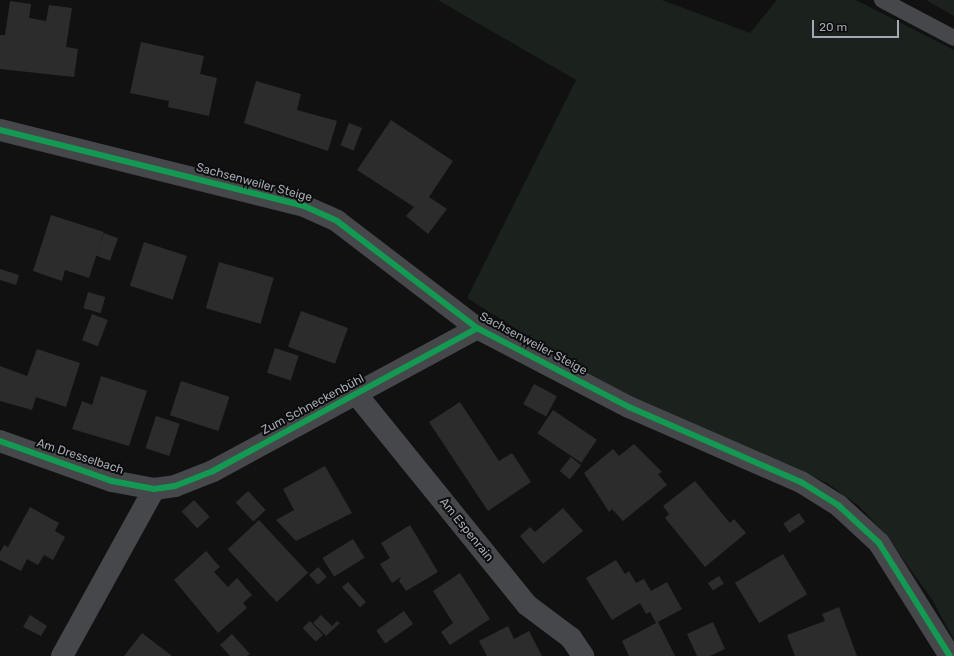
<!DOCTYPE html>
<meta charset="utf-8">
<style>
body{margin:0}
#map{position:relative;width:954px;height:656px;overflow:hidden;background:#111112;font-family:Rubik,sans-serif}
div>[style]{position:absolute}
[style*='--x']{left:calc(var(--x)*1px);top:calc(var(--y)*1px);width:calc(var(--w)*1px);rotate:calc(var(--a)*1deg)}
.green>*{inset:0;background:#1b211c}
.building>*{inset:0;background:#2c2c2d;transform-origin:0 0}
.lane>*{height:16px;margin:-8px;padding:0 8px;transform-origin:8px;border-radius:8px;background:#46474a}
.street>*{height:22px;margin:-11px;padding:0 11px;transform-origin:11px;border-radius:11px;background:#46474a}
.cycleway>*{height:6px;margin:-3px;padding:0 3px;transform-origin:3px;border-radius:3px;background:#139951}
span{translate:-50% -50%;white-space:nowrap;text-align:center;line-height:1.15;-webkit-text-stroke:4px #0c0c0d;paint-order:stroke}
.street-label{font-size:12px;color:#a3a8b2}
.scale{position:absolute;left:812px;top:20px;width:87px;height:18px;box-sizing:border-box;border:2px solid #a3a8b2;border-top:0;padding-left:5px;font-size:12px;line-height:14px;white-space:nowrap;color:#a3a8b2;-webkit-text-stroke:3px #0c0c0d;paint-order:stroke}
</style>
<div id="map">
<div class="green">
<i style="clip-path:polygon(438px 0,662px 0,750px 33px,777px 0,856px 0,954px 50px,954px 640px,933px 601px,885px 534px,859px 506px,827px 483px,547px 358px,550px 350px,467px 298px,576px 80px)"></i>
<i style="clip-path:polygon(926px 0,954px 0,954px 16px)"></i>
</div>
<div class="building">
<i style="clip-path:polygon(10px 1px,31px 4px,29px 18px,46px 21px,49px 5px,72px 8px,66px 47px,78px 49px,74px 77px,0 69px,0 35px,5px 35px)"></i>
<i style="clip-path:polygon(141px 42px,204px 56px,200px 74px,217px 78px,209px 116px,168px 107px,169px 101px,130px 93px)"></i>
<i style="clip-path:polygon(256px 81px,301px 94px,297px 110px,337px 121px,328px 151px,244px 123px)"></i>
<i style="clip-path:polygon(391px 120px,453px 161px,429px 197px,447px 209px,428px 234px,406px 216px,414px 207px,357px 170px)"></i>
<i style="left:349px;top:123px;width:14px;height:24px;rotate:21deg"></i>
<i style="clip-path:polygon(51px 215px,104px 232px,89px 278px,65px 270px,62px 281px,33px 271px)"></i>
<i style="left:104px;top:233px;width:15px;height:24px;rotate:20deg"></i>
<i style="left:144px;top:242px;width:45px;height:46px;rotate:18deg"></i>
<i style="left:219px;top:262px;width:57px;height:48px;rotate:16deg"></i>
<i style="clip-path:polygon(0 269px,19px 275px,16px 285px,0 280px)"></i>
<i style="left:88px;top:292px;width:18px;height:17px;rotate:16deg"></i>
<i style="left:301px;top:311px;width:50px;height:38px;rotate:20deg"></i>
<i style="left:92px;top:314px;width:17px;height:28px;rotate:21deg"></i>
<i style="left:275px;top:348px;width:25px;height:26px;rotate:18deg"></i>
<i style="clip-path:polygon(37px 349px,80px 363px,66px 407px,36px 397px,32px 410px,0 401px,0 366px,27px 376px)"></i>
<i style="clip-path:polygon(101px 376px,147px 391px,129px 446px,72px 429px,82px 401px,92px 405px)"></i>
<i style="left:181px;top:381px;width:51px;height:36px;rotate:18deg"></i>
<i style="left:534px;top:384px;width:26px;height:23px;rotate:28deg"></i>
<i style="clip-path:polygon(460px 402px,499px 461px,512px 453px,531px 482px,488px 511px,429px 422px)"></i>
<i style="left:553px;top:410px;width:53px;height:28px;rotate:34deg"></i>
<i style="left:156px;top:416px;width:25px;height:34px;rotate:18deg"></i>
<i style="clip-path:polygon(634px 444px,662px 472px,658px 474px,667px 485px,623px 521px,612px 509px,609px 512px,584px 473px,613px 449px,619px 456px)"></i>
<i style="left:571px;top:457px;width:13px;height:18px;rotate:39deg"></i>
<i style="clip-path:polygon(325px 466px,352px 513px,296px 541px,276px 520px,294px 510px,283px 489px)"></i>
<i style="clip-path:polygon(695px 481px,730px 523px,734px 519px,746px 533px,705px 567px,665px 518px,669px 514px,663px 506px)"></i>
<i style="left:248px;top:491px;width:26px;height:17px;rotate:47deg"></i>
<i style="left:194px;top:500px;width:23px;height:17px;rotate:47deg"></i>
<i style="clip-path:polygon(30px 507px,59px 523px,55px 531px,65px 537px,53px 560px,44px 555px,38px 565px,27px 559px,21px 571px,0 560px,0 552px,4px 545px,8px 547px)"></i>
<i style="clip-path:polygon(563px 508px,583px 531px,543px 564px,520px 536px,530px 527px,535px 532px)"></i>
<i style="left:799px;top:513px;width:11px;height:19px;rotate:56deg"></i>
<i style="left:259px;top:520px;width:72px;height:43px;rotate:47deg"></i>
<i style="clip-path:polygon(410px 525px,438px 572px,406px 591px,399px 581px,401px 577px,392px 583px,380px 564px,390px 558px,381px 543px)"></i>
<i style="left:353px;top:539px;width:22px;height:36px;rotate:58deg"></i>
<i style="clip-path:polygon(206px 551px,220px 567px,214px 572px,228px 587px,237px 578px,252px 595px,243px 603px,247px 608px,218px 633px,174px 580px)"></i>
<i style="left:783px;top:554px;width:47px;height:56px;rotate:59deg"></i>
<i style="clip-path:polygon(616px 560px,625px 574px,629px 571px,636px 583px,644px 579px,651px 591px,667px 582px,682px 609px,658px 622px,675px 656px,629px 656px,622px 641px,656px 623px,650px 612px,646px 614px,640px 603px,612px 620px,586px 578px)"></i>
<i style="left:318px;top:567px;width:13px;height:12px;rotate:48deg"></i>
<i style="clip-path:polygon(460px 573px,490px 619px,450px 645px,441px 632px,453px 623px,433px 591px)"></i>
<i style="left:719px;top:576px;width:9px;height:13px;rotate:58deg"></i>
<i style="left:348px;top:582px;width:27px;height:8px;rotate:48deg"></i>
<i style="clip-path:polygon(839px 607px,857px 656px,795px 656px,787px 635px,825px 621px,822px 614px)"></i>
<i style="left:404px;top:611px;width:16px;height:34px;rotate:55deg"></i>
<i style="clip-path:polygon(30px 615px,47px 626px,41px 636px,23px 627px)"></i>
<i style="clip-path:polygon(321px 615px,332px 626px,337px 621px,340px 623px,326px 636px,313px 623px)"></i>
<i style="left:310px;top:621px;width:19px;height:10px;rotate:47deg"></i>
<i style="clip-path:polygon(713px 622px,725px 649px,710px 656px,697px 656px,687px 634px)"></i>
<i style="clip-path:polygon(508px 626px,514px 639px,529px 631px,542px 656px,487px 656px,479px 641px)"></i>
<i style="clip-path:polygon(142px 633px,172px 656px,124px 656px)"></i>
<i style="clip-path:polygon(232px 634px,250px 654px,247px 656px,230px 656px,220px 645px)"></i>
</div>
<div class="lane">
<i style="--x:882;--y:0;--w:81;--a:27.8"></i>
</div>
<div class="street">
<i style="--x:0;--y:130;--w:313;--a:14"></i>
<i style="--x:304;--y:206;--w:36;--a:24"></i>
<i style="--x:337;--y:221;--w:176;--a:37.4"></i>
<i style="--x:477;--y:328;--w:171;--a:27.5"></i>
<i style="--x:629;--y:407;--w:188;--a:23.6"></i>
<i style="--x:801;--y:482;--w:44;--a:31.9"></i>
<i style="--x:838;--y:505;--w:56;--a:42.8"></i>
<i style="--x:879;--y:543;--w:133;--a:57.9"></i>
<i style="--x:357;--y:395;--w:270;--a:51"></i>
<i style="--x:527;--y:605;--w:55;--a:36.9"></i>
<i style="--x:571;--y:638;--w:22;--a:56"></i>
<i style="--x:0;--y:441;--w:119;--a:19.7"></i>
<i style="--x:112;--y:481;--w:43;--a:10.8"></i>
<i style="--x:154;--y:489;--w:21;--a:-8"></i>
<i style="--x:175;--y:486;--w:41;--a:-21.5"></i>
<i style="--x:213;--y:471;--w:300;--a:-28.4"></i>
<i style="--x:62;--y:656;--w:191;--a:-61.1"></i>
</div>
<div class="cycleway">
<i style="--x:0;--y:130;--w:313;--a:14"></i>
<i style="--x:304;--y:206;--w:36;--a:24"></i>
<i style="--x:337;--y:221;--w:176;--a:37.4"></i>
<i style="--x:477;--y:328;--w:171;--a:27.5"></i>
<i style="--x:629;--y:407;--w:188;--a:23.6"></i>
<i style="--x:801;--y:482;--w:44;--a:31.9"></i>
<i style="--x:838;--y:505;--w:56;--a:42.8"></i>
<i style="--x:879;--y:543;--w:133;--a:57.9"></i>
<i style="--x:0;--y:441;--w:119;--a:19.7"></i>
<i style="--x:112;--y:481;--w:43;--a:10.8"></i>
<i style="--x:154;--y:489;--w:21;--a:-8"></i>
<i style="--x:175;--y:486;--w:41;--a:-21.5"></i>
<i style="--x:213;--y:471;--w:300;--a:-28.4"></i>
</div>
<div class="street-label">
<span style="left:254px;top:183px;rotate:15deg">Sachsenweiler Steige</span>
<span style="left:533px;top:344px;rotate:28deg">Sachsenweiler Steige</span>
<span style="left:313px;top:405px;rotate:-28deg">Zum Schneckenbühl</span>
<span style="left:80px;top:457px;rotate:18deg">Am Dresselbach</span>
<span style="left:466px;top:530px;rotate:51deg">Am Espenrain</span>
</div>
<div class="scale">20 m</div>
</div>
